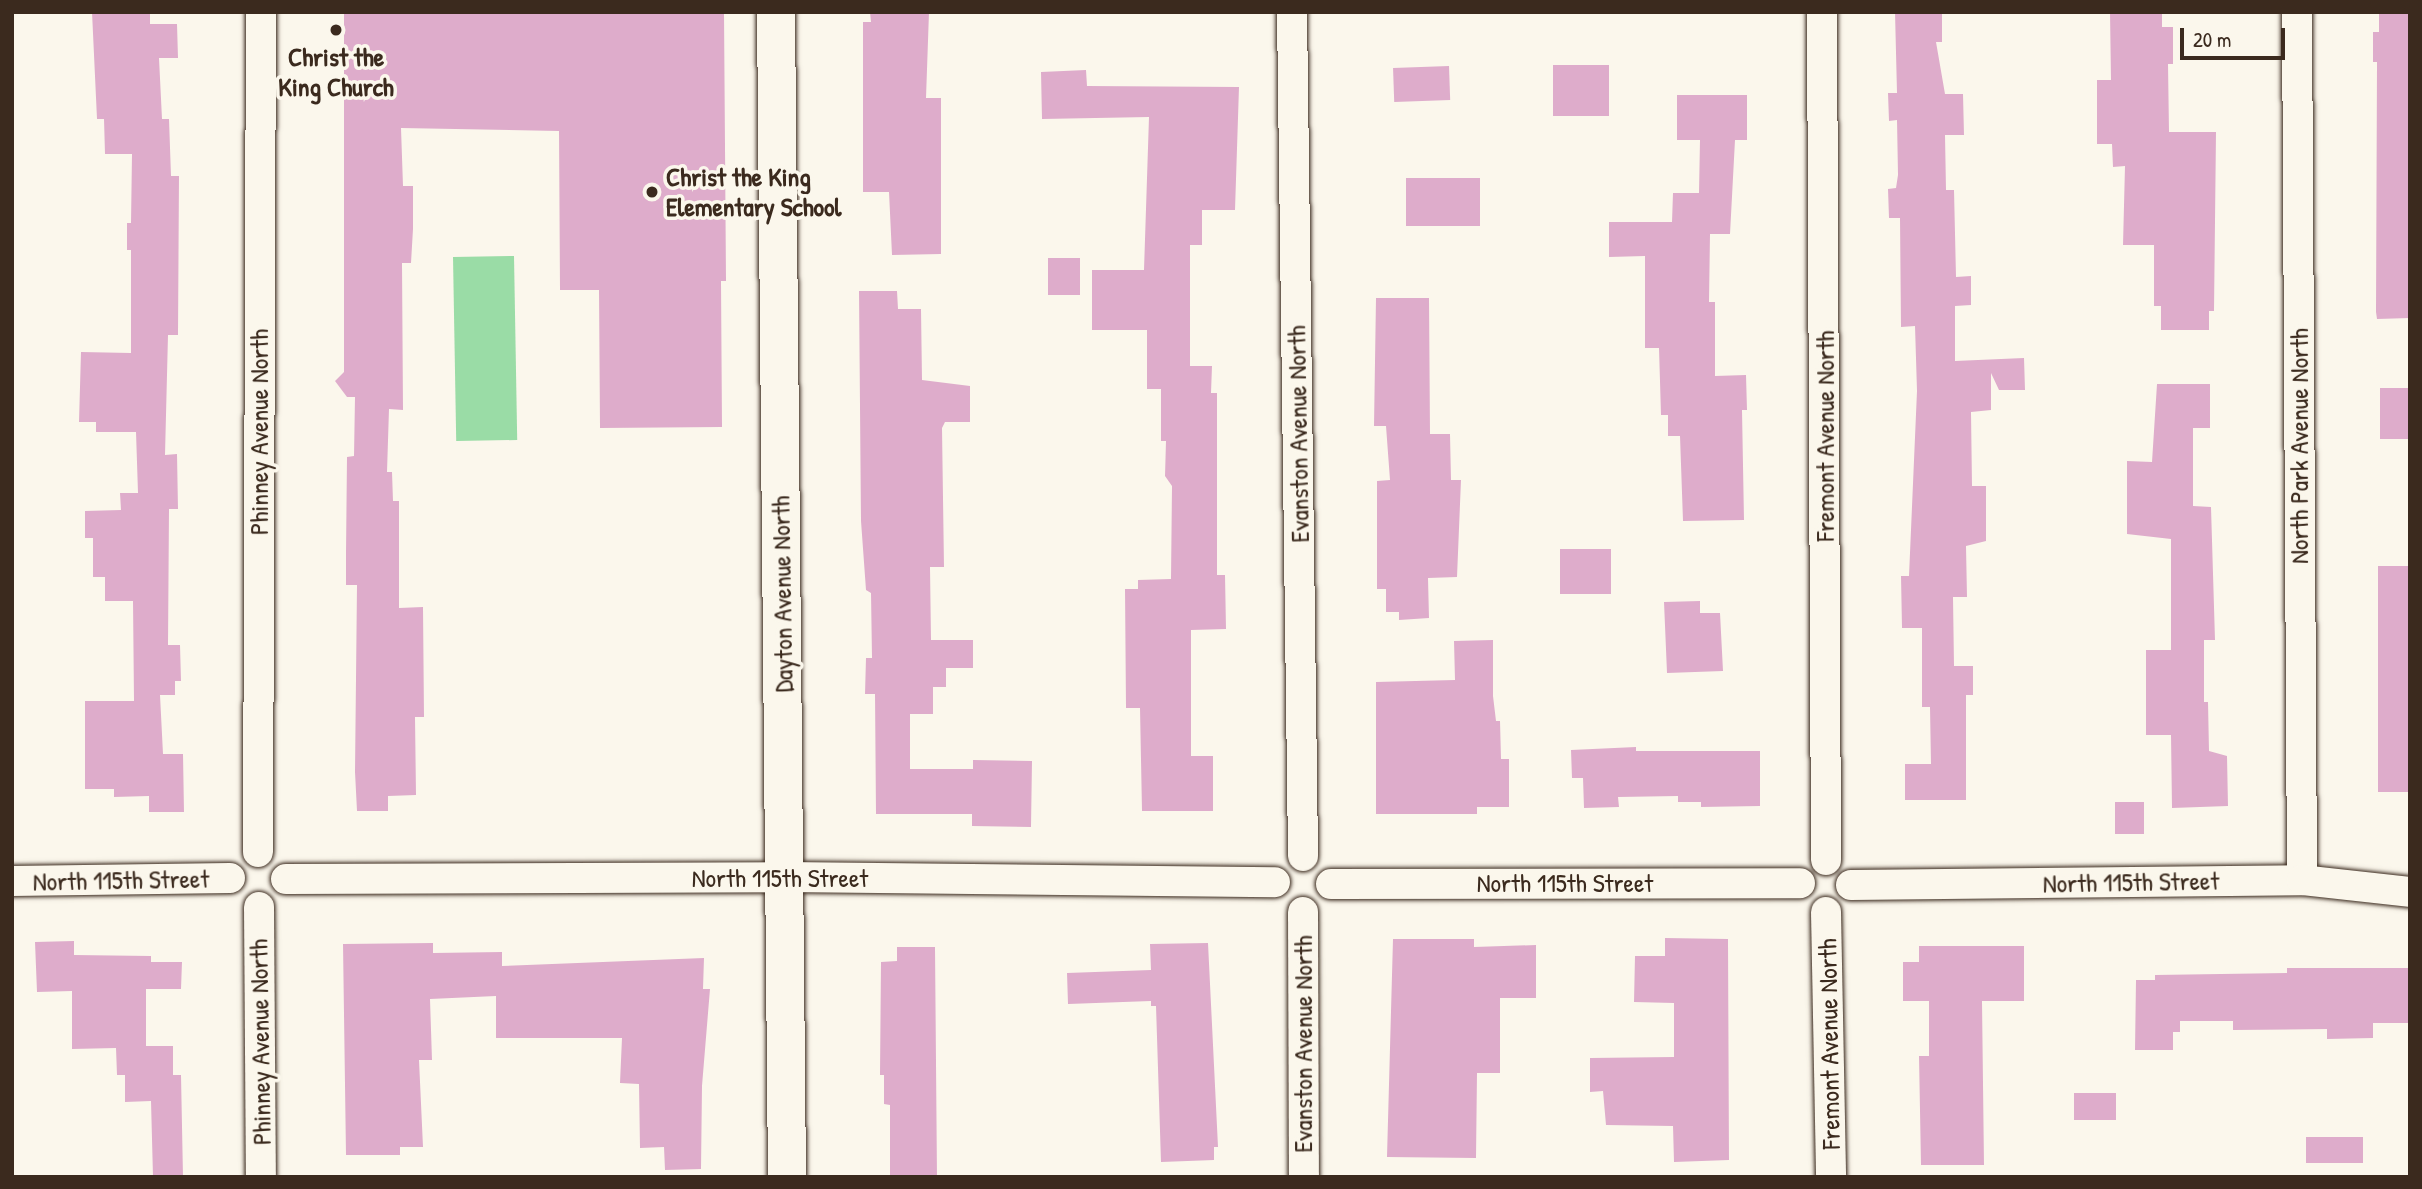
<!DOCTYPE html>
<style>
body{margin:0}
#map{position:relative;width:2422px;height:1189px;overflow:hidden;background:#fbf7ec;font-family:"Patrick Hand",sans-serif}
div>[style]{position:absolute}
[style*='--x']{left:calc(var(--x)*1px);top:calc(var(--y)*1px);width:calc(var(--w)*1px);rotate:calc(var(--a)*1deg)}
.green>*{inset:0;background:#9adca6;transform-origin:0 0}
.building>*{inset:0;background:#deaccb;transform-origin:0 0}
.roads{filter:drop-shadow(0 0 2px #3b2a1e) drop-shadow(0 0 2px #3b2a1e)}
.minor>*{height:30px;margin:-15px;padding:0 15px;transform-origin:15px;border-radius:15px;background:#fbf7ec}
.tertiary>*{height:38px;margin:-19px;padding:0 19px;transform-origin:19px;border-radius:19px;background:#fbf7ec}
.dots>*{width:19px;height:19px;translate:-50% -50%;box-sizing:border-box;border:4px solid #fbf7ec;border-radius:50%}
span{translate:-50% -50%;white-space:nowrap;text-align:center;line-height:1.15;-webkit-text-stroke:7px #fbf7ec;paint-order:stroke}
.poi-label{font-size:26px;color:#3b2a1e;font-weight:700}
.left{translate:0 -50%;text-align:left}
.street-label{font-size:26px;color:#3b2a1e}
.frame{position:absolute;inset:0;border:14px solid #3b2a1e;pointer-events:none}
.scale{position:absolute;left:2180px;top:28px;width:105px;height:32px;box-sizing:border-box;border:4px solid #3b2a1e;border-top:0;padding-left:9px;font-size:21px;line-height:24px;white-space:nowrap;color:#3b2a1e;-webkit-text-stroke:5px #fbf7ec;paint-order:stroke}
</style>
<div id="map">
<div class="green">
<i style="left:514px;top:256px;width:184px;height:61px;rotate:89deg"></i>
</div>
<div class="building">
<i style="clip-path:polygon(92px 12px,150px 12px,150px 24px,177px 24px,178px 58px,159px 58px,162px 119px,169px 119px,171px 176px,179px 176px,178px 335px,168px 335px,165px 455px,177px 454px,178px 509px,169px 509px,168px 645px,180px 645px,181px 681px,175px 681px,175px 695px,160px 695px,163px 754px,183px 754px,184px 812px,149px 812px,149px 796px,114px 797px,114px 789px,85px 789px,85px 701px,134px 701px,133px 601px,105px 601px,105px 577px,93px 577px,93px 538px,85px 538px,85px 511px,121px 510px,120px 493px,138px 493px,136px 432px,96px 432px,96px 422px,79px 422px,81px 352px,131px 353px,131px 250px,127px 250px,127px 223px,131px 223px,132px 154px,105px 154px,104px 119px,97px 119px)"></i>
<i style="clip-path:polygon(344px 12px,724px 12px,726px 281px,721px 281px,722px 427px,600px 428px,599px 290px,560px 290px,559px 131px,401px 128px,403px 186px,413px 186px,413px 229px,411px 263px,402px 263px,403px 410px,389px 409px,387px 472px,392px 472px,393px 501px,399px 501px,399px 608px,423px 607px,424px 717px,415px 717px,416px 795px,388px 796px,388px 811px,357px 811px,355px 772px,357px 585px,346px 585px,346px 553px,347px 457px,354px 456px,355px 397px,347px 397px,335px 381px,344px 372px)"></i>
<i style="clip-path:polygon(870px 12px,929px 12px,926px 98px,941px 98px,941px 254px,892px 255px,889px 192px,863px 192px,863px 22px,871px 22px)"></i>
<i style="clip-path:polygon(1895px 12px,1942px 12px,1942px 42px,1936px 42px,1945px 94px,1963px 94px,1964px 135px,1945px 135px,1946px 190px,1954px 190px,1956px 277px,1971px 276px,1971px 305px,1955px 306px,1955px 361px,2024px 358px,2025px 390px,1999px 390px,1991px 373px,1991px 410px,1971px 412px,1972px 486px,1986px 486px,1986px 541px,1966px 546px,1967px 597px,1953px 597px,1954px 666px,1973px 666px,1973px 695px,1966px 695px,1966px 800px,1905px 800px,1905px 764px,1931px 764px,1930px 707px,1922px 707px,1922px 628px,1902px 628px,1901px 576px,1909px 576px,1917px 391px,1915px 326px,1901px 327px,1900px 218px,1889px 218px,1888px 189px,1896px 188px,1898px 175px,1897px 120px,1889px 121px,1888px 93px,1897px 93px)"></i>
<i style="clip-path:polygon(2110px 12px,2162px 12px,2162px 27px,2173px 27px,2173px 64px,2168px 64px,2169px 132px,2216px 132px,2214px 311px,2209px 311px,2209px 330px,2161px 330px,2161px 306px,2154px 306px,2154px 245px,2123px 245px,2125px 166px,2113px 167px,2112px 144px,2097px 144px,2097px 80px,2111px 80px)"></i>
<i style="clip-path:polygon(2379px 12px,2410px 12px,2410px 318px,2377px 319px,2376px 312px,2377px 62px,2373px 62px,2373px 32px,2379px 32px)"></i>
<i style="left:1553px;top:65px;width:56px;height:51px"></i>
<i style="left:1449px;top:66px;width:34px;height:56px;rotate:88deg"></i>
<i style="clip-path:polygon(1086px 70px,1087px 86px,1239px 87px,1235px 210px,1202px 210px,1202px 245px,1190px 245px,1190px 366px,1212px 366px,1211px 393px,1217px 393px,1217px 575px,1225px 575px,1226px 629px,1191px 630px,1191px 756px,1213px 756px,1213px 811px,1142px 811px,1140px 708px,1126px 708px,1125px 589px,1138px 589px,1138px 580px,1171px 579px,1172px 486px,1165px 476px,1166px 441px,1161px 441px,1161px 389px,1147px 389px,1147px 330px,1092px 330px,1092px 270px,1144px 270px,1149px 117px,1042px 119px,1041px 72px)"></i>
<i style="clip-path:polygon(1677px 95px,1747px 95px,1747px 140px,1735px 140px,1730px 234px,1710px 234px,1709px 302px,1715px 302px,1715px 376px,1746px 375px,1747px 410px,1742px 410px,1744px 520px,1683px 521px,1680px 436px,1668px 436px,1668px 415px,1661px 415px,1659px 348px,1645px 348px,1645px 256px,1609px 257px,1609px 222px,1672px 222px,1673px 193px,1699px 193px,1700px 140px,1677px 140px)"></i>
<i style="left:1480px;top:178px;width:48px;height:74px;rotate:90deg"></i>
<i style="left:1048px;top:258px;width:32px;height:37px"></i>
<i style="clip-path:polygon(859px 291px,897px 291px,898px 309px,921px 309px,922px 380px,970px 386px,970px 422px,945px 422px,942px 428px,944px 567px,930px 567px,931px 640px,973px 640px,973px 668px,946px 668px,946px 687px,933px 687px,933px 714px,910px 714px,910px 769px,973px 769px,973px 760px,1032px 761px,1031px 827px,972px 826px,972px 814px,876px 814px,875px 694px,865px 694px,866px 658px,872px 658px,871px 593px,866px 590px,861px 521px)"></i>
<i style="clip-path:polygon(1376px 298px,1429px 298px,1430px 434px,1450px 434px,1451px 480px,1461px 480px,1457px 577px,1428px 578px,1429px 618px,1399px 620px,1399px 612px,1386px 612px,1386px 589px,1377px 589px,1377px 481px,1390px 480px,1386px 426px,1374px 426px)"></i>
<i style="clip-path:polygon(2157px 384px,2210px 384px,2210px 428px,2193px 428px,2193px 506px,2211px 507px,2215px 640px,2204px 640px,2204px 702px,2208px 702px,2209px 751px,2227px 756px,2228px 806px,2172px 808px,2171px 735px,2146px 735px,2146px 650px,2171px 650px,2171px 539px,2127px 534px,2127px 461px,2152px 462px)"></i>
<i style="left:2380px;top:388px;width:30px;height:51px"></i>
<i style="left:1560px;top:549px;width:51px;height:45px"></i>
<i style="left:2378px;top:566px;width:32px;height:226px"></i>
<i style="clip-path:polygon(1700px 601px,1700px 613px,1720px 613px,1723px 671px,1667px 673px,1664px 602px)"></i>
<i style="clip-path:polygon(1493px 640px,1493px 696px,1496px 721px,1500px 721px,1501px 759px,1509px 759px,1509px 807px,1477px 807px,1477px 814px,1376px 814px,1376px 682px,1455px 680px,1454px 641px)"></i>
<i style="clip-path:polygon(1636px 747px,1636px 751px,1760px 751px,1760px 806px,1701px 807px,1701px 802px,1678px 802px,1678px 796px,1618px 797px,1619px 807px,1584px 808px,1583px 778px,1572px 778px,1571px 750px)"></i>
<i style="left:2115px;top:802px;width:29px;height:32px"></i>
<i style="clip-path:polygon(1665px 938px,1728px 939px,1729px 1160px,1674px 1162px,1673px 1126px,1606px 1125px,1603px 1091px,1590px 1092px,1590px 1058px,1674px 1057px,1674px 1003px,1634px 1002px,1635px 956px,1665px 956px)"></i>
<i style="clip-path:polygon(1393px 939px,1474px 939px,1474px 947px,1536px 945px,1536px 998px,1500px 998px,1500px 1073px,1477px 1073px,1476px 1158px,1387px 1157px)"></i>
<i style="clip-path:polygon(74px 941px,74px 955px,151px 956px,151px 962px,182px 962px,181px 989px,146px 989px,146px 1046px,173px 1046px,173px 1075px,181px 1075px,183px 1177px,153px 1177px,151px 1101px,125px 1102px,125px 1075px,117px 1075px,116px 1048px,72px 1049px,72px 991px,37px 992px,35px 942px)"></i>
<i style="clip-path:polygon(433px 943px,433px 953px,502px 952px,502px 966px,704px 958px,703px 989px,710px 989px,702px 1086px,701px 1169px,665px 1170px,664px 1147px,640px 1148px,639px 1084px,620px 1083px,622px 1038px,496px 1038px,496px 996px,430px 999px,432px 1060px,419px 1060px,423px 1147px,400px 1147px,400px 1155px,346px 1155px,343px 944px)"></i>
<i style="clip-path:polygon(1208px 943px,1218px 1147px,1214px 1147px,1214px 1160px,1161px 1162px,1156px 1006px,1151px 1006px,1151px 1001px,1068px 1004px,1067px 973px,1151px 970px,1150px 944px)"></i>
<i style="clip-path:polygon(1919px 946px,2024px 946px,2024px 1001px,1982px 1001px,1984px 1165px,1921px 1165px,1919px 1056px,1929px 1056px,1929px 1001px,1903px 1001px,1903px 962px,1919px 962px)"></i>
<i style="clip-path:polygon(897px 947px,935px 947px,937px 1177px,890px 1177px,890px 1105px,884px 1104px,884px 1075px,880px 1075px,881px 962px,897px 961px)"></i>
<i style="clip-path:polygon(2287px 968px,2409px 968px,2409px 1023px,2373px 1023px,2373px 1038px,2327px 1039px,2327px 1029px,2233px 1030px,2233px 1021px,2180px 1021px,2180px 1032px,2173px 1032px,2173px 1050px,2135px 1050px,2136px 980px,2155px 980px,2155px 975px,2287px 973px)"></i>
<i style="left:2116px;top:1093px;width:27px;height:42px;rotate:90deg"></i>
<i style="left:2306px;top:1137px;width:57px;height:26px"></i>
</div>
<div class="roads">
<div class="minor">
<i style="--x:1292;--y:12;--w:844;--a:89.25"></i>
<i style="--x:1822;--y:12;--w:848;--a:89.73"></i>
<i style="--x:2297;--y:12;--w:868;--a:89.67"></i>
<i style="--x:258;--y:852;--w:840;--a:-89.8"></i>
<i style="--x:286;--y:879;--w:499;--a:-0.2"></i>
<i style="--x:785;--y:877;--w:490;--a:0.6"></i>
<i style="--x:12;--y:881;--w:218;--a:-0.8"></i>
<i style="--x:1331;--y:884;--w:469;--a:-0.1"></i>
<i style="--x:1851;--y:885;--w:451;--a:-0.6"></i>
<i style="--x:2302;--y:880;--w:109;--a:6.3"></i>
<i style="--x:259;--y:907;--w:270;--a:89.6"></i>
<i style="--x:1303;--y:912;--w:265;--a:89.8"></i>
<i style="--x:1826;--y:912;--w:265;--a:88.9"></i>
</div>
<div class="tertiary">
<i style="--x:776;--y:12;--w:1165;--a:89.46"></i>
</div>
</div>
<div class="dots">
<i style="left:336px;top:30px;background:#3b2a1e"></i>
<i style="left:652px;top:192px;background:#3b2a1e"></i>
</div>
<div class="poi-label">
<span style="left:336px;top:72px">Christ the<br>King Church</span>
<span class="left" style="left:666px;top:192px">Christ the King<br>Elementary School</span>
</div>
<div class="street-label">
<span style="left:259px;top:432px;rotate:-90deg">Phinney Avenue North</span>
<span style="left:1298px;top:434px;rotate:-91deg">Evanston Avenue North</span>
<span style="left:1825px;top:436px;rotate:-90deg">Fremont Avenue North</span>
<span style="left:2299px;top:446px;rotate:-90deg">North Park Avenue North</span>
<span style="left:782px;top:594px;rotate:-91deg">Dayton Avenue North</span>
<span style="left:780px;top:878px">North 115th Street</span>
<span style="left:121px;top:880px;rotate:-1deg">North 115th Street</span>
<span style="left:2131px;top:882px;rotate:-1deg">North 115th Street</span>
<span style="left:1565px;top:883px">North 115th Street</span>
<span style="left:260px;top:1042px;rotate:-91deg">Phinney Avenue North</span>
<span style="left:1303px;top:1044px;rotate:-90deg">Evanston Avenue North</span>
<span style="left:1829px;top:1044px;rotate:-91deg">Fremont Avenue North</span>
</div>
<div class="frame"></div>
<div class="scale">20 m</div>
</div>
